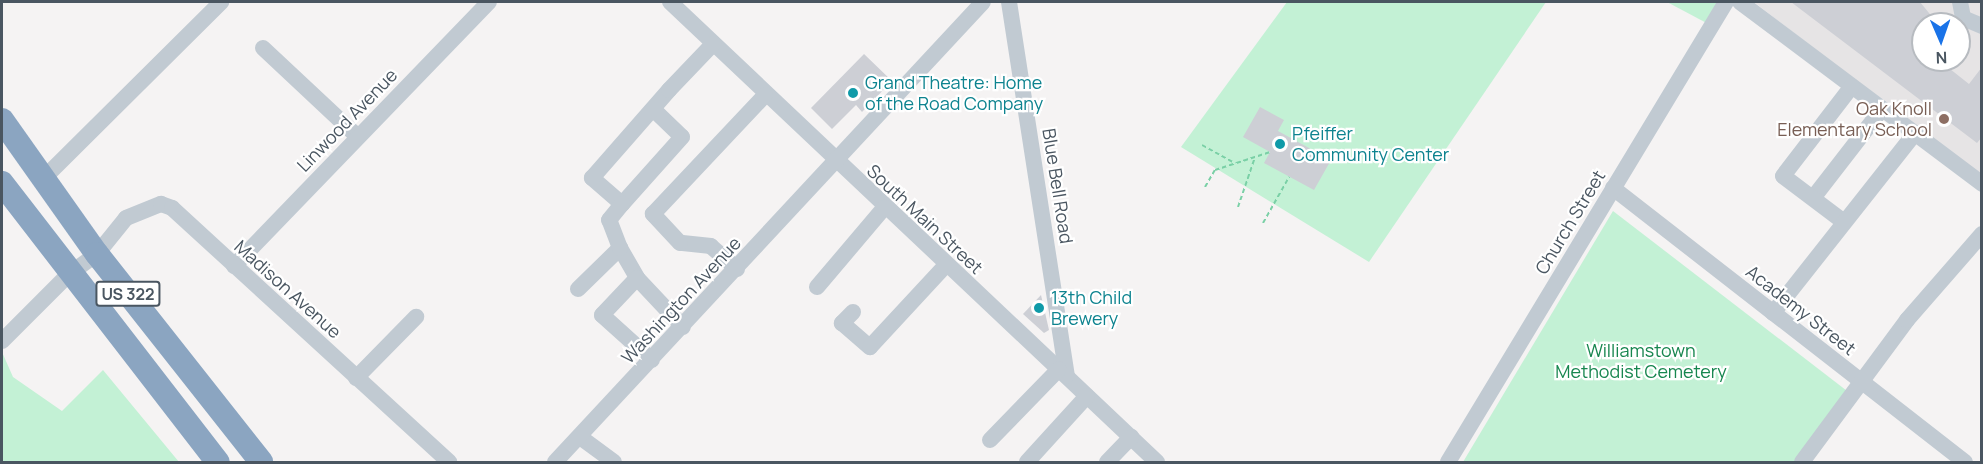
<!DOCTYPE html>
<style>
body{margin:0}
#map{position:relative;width:1983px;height:464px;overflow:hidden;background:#f5f3f3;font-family:Manrope,sans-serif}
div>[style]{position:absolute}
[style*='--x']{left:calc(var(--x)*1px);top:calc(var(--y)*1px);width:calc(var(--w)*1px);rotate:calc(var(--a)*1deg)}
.education>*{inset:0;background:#e6e4e5}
.green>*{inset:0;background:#c3f1d5}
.building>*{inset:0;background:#cdcfd5}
.path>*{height:2px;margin-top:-1px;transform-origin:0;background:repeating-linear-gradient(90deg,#7ad0a6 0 4.5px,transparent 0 7.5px)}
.minor>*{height:16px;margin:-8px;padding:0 8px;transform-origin:8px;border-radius:8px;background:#c1cad2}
.highway>*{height:24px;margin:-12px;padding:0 12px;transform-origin:12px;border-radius:12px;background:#8ba5c1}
.dots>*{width:16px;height:16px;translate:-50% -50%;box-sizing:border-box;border:3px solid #fff;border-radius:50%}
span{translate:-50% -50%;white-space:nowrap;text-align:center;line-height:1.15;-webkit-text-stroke:4.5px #fff;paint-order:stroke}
.shield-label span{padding:2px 4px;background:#fff;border:2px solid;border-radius:4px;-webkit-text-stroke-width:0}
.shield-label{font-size:16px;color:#4a5661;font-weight:700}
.culture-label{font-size:18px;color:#0d838f}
.left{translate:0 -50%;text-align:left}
.education-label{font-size:18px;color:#785e54}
.right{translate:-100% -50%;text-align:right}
.street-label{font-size:18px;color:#4a5661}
.park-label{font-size:18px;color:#17864f}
.frame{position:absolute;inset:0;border:3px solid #4a5661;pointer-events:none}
.north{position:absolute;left:1911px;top:12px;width:60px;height:60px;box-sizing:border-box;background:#fff;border:2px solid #b7bbc0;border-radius:50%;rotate:178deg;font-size:16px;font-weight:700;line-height:24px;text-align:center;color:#4a5661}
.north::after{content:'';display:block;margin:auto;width:21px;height:27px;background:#1a73e8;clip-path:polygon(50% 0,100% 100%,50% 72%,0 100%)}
</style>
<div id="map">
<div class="education">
<i style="clip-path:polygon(evenodd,1754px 2px,1981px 2px,1981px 178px,1754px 2px,1923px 24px,1959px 24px,1959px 60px,1923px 60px,1923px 24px)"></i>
</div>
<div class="green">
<i style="clip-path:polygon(1287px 2px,1546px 2px,1369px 262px,1181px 147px)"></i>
<i style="clip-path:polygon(1667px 2px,1729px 2px,1714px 27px)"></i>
<i style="clip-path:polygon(1613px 211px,1851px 394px,1797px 462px,1463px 462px)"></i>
<i style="clip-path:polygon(2px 352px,13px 377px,62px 411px,103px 370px,179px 462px,2px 462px)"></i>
</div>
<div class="building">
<i style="clip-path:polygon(1791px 2px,1920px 2px,1938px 24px,1923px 24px,1923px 60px,1949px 60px,1945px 65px,1969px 84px,1982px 67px,1982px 137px,1977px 143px)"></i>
<i style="clip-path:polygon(864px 54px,892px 81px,862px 112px,856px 105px,832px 129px,811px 108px)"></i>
<i style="clip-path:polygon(1260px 107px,1284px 120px,1278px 131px,1331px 160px,1314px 190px,1264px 163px,1270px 152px,1243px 137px)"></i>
<i style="clip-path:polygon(1041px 295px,1049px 330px,1044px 333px,1023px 314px)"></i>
</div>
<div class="path">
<i style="--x:1202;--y:145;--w:38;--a:29"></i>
<i style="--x:1205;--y:187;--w:20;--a:-60"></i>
<i style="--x:1215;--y:170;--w:58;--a:-18.1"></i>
<i style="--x:1238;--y:207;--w:53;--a:-71.2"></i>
<i style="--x:1263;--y:223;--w:53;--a:-60.5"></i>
</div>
<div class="minor">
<i style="--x:670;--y:2;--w:670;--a:43.37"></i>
<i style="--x:1009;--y:2;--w:378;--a:81.2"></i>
<i style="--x:1740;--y:2;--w:303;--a:36.9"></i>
<i style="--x:1960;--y:2;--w:16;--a:79"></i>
<i style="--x:1963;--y:18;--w:21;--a:23"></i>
<i style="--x:263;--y:48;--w:130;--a:43.1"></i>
<i style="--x:653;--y:109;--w:40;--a:44"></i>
<i style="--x:682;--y:137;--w:90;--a:131.8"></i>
<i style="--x:622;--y:204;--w:40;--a:-139"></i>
<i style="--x:592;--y:178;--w:117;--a:-48.8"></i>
<i style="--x:669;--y:90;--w:64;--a:-46.3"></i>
<i style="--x:44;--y:178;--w:250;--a:-44.8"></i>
<i style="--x:1613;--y:188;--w:446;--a:37.9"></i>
<i style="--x:1813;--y:198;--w:113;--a:-52.2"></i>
<i style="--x:1844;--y:222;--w:76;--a:-143"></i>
<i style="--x:1783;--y:176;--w:113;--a:-52.5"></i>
<i style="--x:620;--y:248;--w:34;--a:60"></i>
<i style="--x:637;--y:278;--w:51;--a:133.4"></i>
<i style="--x:602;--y:315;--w:67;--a:42"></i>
<i style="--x:234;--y:266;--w:367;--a:-46"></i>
<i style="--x:737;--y:269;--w:35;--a:-139"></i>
<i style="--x:711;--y:246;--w:31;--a:-174"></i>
<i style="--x:680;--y:243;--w:40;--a:-133"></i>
<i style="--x:653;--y:214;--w:163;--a:-46.7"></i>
<i style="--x:637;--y:278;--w:67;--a:46.8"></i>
<i style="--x:817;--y:287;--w:104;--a:-49.7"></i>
<i style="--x:578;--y:289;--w:59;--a:-44.3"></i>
<i style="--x:620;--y:248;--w:30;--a:-111"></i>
<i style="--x:609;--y:220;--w:21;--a:-51"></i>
<i style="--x:853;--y:312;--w:16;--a:135"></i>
<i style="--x:842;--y:323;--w:37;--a:41"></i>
<i style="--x:870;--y:347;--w:112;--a:-47.2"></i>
<i style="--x:1773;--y:313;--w:229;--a:-51.7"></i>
<i style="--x:2;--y:341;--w:93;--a:-45"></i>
<i style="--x:68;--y:275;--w:36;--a:-36"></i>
<i style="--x:97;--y:254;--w:46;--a:-51.1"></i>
<i style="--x:126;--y:218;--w:38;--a:-22"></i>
<i style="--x:161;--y:204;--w:12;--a:20"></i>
<i style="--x:172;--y:208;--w:376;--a:42.5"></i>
<i style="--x:356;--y:378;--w:86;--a:-45.5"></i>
<i style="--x:580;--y:437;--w:42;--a:36.3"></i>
<i style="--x:990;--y:440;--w:99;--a:-45.8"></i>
<i style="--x:555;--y:462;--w:628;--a:-47.06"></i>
<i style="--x:1027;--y:462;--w:89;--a:-47.7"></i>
<i style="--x:1107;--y:462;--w:35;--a:-46"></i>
<i style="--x:1448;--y:462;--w:537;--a:-58.85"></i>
<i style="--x:1802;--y:462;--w:177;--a:-53.5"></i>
<i style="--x:1907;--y:320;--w:114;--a:-48.9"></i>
</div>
<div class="highway">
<i style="--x:2;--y:120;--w:164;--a:54.7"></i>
<i style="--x:97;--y:254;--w:265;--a:51.7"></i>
<i style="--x:2;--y:183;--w:353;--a:52.3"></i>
</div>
<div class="dots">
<i style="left:853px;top:93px;background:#0f9aa8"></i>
<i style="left:1944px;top:119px;background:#8d6e63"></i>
<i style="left:1280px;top:144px;background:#0f9aa8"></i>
<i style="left:1039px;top:308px;background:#0f9aa8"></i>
</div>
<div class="shield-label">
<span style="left:128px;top:294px">US 322</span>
</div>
<div class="culture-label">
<span class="left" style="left:865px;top:93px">Grand Theatre: Home<br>of the Road Company</span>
<span class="left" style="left:1292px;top:144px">Pfeiffer<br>Community Center</span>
<span class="left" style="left:1051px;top:308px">13th Child<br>Brewery</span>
</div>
<div class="education-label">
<span class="right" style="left:1932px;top:119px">Oak Knoll<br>Elementary School</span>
</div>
<div class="street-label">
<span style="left:347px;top:120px;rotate:-46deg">Linwood Avenue</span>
<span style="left:1058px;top:186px;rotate:81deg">Blue Bell Road</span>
<span style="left:925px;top:219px;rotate:43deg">South Main Street</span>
<span style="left:1570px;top:222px;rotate:-59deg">Church Street</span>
<span style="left:288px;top:289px;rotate:42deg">Madison Avenue</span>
<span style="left:681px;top:300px;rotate:-47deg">Washington Avenue</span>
<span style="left:1801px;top:310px;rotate:38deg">Academy Street</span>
</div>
<div class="park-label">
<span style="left:1641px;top:361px">Williamstown<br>Methodist Cemetery</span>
</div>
<div class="frame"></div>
<div class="north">N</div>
</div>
